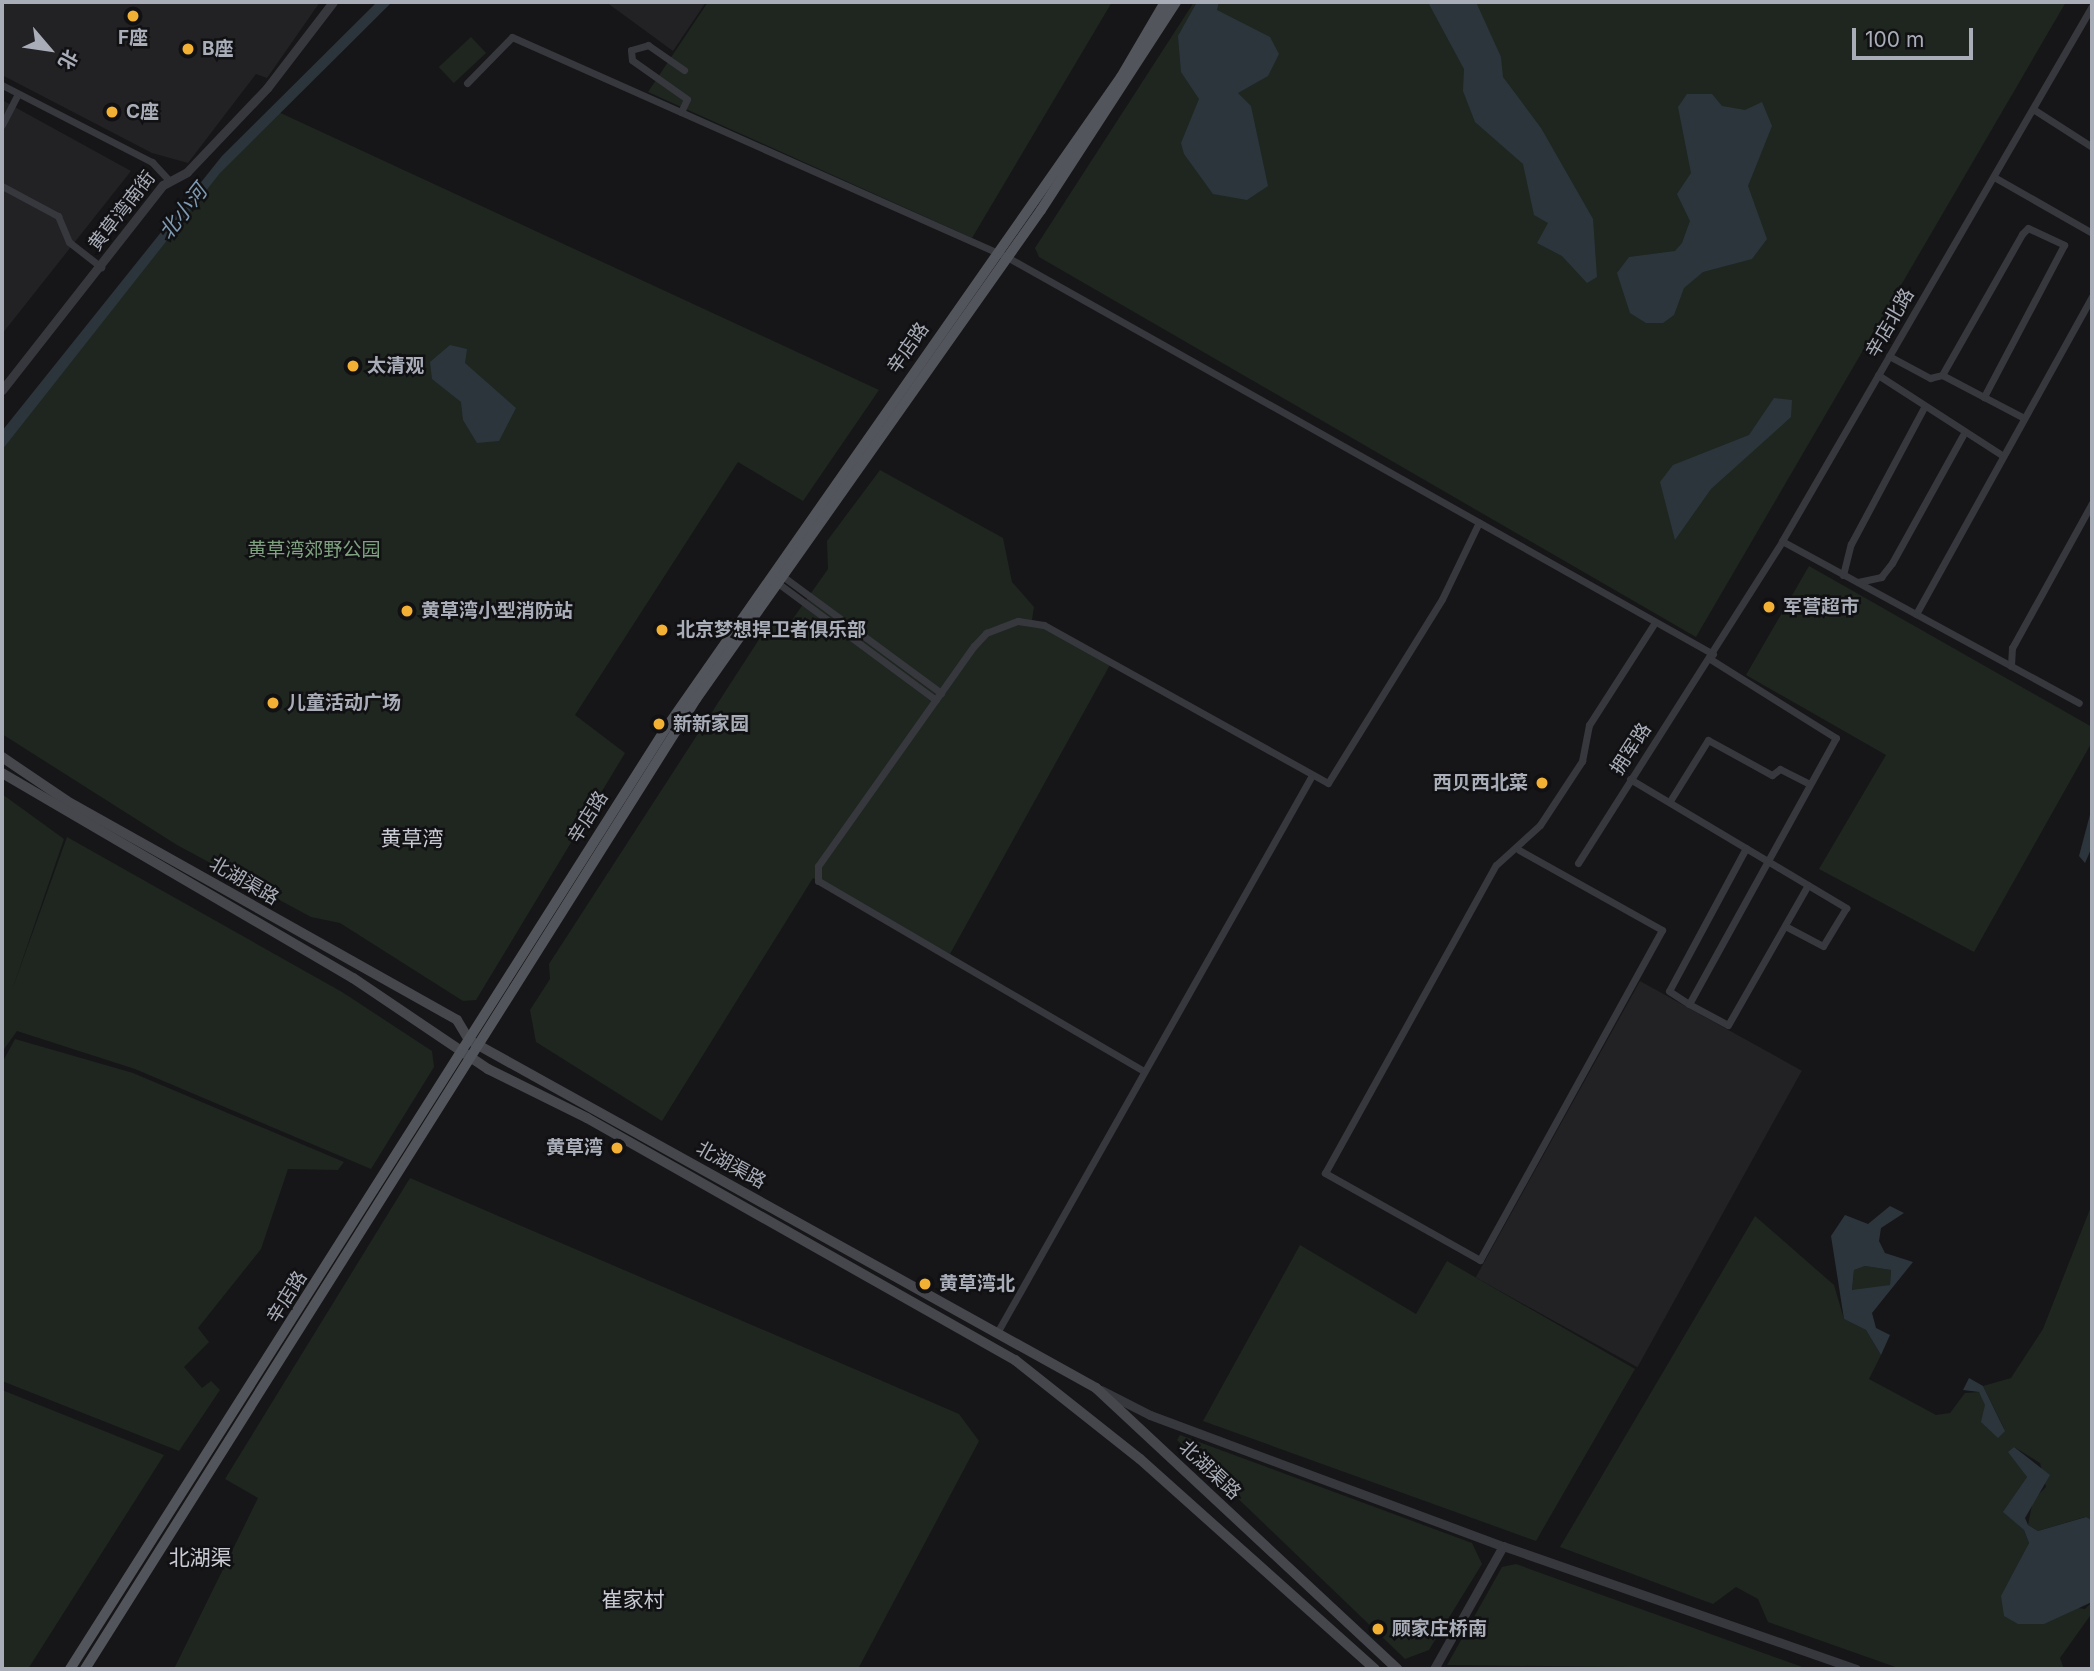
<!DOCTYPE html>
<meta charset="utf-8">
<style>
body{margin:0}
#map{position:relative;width:2094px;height:1671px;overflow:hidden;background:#161618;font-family:Inter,"Noto Sans SC",sans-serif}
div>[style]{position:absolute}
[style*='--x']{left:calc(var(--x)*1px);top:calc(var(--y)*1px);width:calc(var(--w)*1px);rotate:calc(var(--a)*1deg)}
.built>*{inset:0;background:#222225;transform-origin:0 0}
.green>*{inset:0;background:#1e261f;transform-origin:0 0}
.water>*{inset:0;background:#2c353c}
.minor>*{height:7px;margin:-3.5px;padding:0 3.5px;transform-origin:3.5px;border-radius:3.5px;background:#37383d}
.tertiary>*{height:9px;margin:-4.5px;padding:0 4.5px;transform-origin:4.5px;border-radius:4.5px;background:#37383d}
.secondary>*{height:10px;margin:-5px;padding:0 5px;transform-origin:5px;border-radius:5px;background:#45474d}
.primary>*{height:10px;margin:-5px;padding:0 5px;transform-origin:5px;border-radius:5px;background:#53555c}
.dots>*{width:19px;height:19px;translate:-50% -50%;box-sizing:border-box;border:4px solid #111113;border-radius:50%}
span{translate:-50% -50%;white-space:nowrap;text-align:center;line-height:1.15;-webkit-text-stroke:5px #111113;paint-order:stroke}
.poi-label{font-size:19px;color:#a8adb8;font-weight:700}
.left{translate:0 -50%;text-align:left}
.right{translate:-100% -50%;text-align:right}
.street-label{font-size:19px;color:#a8adb8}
.park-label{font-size:19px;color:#7fa381}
.water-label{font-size:21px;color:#7f9bb3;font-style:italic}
.neighbourhood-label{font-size:21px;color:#c9ccd4}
.frame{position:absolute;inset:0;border:4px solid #a8adb8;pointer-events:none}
.north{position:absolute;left:14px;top:14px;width:70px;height:70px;-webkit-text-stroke:5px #111113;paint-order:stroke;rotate:119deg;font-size:19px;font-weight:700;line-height:28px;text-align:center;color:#a8adb8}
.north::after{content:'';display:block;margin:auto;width:24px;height:32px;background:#a8adb8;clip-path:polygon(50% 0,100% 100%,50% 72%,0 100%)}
.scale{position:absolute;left:1852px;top:28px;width:121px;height:32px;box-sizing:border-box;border:4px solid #a8adb8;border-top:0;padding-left:9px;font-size:21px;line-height:24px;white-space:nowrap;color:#a8adb8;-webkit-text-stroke:5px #111113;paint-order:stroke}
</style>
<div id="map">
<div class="built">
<i style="clip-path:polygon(2px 2px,320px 2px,267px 78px,256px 74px,188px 163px,152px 153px,2px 75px)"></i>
<i style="clip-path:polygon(606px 2px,706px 2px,673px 51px)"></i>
<i style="clip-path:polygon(2px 100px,131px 171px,2px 334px)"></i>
<i style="left:1640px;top:981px;width:185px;height:339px;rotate:29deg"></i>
</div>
<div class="green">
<i style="clip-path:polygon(708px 2px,1112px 2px,972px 238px,648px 92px)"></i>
<i style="clip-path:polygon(1194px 2px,2066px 2px,1696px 637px,1039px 257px,1035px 248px)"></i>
<i style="left:471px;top:37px;width:22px;height:44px;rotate:47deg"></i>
<i style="clip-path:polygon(274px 110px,879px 390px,803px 501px,738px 462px,575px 715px,625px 753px,476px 1000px,463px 1001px,340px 923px,311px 917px,177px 845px,2px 734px,2px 449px,232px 151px)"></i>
<i style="clip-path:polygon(880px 470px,1003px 538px,1012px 582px,1034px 607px,1032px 620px,1111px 663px,950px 954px,813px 878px,662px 1121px,536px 1042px,530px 1010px,550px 979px,549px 964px,767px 627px,792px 620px,828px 569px,827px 541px)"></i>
<i style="clip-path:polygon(1809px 566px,2092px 727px,2092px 742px,1974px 952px,1819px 869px,1886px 755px,1746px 675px)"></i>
<i style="clip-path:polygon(2px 794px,64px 839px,12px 990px,67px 837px,342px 992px,432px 1051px,434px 1067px,371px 1169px,135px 1069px,17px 1031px,2px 1052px)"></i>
<i style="clip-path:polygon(15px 1039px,133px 1073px,344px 1162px,338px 1170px,288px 1169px,261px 1249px,198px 1328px,209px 1342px,184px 1367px,202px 1388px,211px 1381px,220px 1390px,179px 1451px,2px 1381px,2px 1063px)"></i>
<i style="clip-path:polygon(410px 1178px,959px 1414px,979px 1441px,858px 1669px,174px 1669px,258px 1498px,225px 1479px)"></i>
<i style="clip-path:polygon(2092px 1204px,2092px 1520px,2085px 1517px,2038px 1531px,2028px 1525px,2033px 1500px,2046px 1487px,2040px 1463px,2014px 1447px,2009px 1452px,2027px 1477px,2004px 1512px,2024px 1530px,2029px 1543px,2002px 1596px,2085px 1609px,2092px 1602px,2092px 1613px,2060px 1658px,2064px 1669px,1901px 1669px,1768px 1622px,1758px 1599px,1736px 1587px,1713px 1604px,1560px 1547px,1755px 1216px,1834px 1285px,1844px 1319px,1866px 1330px,1881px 1355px,1869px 1379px,1936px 1415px,1950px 1413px,1965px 1393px,1979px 1392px,2005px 1430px,1983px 1386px,2011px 1378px,2043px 1329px)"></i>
<i style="clip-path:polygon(1300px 1245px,1416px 1314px,1447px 1261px,1635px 1369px,1536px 1541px,1203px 1421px)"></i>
<i style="clip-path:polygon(1865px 1266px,1891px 1270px,1890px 1285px,1859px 1294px,1852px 1290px,1854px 1270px)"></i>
<i style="clip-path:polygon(2px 1390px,164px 1455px,28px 1669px,2px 1669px)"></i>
<i style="clip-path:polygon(1180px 1435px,1472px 1543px,1482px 1564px,1429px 1650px,1405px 1659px,1177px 1440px)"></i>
<i style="clip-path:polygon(1516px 1564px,1808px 1669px,1447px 1665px,1502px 1567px)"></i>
</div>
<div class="water">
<i style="clip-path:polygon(377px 2px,392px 2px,220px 173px,2px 450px,2px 431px,222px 156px)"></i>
<i style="clip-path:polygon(1197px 2px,1219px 2px,1217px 10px,1270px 37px,1279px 54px,1268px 76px,1238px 93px,1251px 106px,1268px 186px,1247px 200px,1213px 194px,1184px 154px,1181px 143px,1199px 99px,1181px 72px,1178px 36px)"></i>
<i style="clip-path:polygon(1476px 2px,1501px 57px,1503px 77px,1541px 128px,1593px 219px,1597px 277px,1587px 283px,1562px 256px,1537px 243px,1548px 223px,1534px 215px,1523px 164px,1475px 122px,1463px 91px,1464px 69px,1429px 4px)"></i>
<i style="clip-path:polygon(1687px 94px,1712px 94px,1722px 106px,1745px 110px,1762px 102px,1772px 126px,1748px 186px,1767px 239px,1752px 259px,1703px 272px,1684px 288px,1674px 315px,1663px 323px,1646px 323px,1630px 313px,1617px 273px,1629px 257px,1675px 251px,1682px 243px,1690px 221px,1677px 194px,1691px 173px,1678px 107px)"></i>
<i style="clip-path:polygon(450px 345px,467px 349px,465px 363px,516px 408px,499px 441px,477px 443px,463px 420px,461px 402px,432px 379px,430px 362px)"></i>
<i style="clip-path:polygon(1774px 398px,1792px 400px,1791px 417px,1711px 489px,1675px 540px,1660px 482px,1673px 465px,1749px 435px)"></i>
<i style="clip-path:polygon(2092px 807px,2092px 847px,2085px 863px,2079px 856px)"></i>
<i style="clip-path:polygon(evenodd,1890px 1206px,1904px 1213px,1881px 1228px,1879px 1241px,1885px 1253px,1913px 1262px,1872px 1313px,1876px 1328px,1890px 1335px,1881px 1355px,1866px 1330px,1844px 1319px,1831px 1236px,1845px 1215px,1868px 1224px,1890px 1206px,1865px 1266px,1891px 1270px,1890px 1285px,1852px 1290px,1854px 1270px,1865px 1266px)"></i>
<i style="clip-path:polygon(1969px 1378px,1983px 1386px,2005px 1431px,1998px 1438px,1981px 1422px,1985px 1405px,1979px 1392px,1963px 1390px)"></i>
<i style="clip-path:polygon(2014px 1447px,2050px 1475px,2025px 1518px,2028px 1525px,2038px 1531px,2086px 1517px,2092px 1520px,2092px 1602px,2044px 1624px,2018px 1624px,2004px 1616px,2001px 1596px,2029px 1543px,2024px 1530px,2003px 1512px,2027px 1477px,2008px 1452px)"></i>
</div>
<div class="minor">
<i style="--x:467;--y:83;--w:64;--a:-45.6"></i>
<i style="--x:512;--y:37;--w:542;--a:23.96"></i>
<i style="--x:1007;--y:257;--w:810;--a:29.35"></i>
<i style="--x:2;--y:85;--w:169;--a:27.2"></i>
<i style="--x:152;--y:162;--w:23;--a:47"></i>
<i style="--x:2033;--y:109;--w:70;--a:32.8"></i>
<i style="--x:681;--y:112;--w:14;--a:-65"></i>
<i style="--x:687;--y:99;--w:67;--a:-144.7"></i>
<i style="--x:632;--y:60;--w:10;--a:-96"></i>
<i style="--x:631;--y:50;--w:18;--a:-16"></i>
<i style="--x:648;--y:45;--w:44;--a:34.8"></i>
<i style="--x:2;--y:125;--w:35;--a:-63"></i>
<i style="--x:1994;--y:177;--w:113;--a:29.7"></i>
<i style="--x:2;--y:186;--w:64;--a:28.2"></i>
<i style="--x:58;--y:216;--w:28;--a:67"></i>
<i style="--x:69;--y:242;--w:41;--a:38"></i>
<i style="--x:1889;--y:356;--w:47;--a:28.2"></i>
<i style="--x:1930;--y:378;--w:12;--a:-14"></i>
<i style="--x:1942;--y:375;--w:162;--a:-60.4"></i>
<i style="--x:2022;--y:234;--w:8;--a:-45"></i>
<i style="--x:2028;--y:228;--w:40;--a:25"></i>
<i style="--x:2064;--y:245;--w:172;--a:117.8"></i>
<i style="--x:1984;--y:397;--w:47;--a:-152.4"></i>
<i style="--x:1878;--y:375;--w:149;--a:32.9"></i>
<i style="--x:1984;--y:397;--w:45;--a:27.7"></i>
<i style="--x:1782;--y:541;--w:338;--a:28.6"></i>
<i style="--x:781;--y:575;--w:199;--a:36.4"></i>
<i style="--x:1843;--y:575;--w:32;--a:-76"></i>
<i style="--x:1851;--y:544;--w:153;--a:-61.9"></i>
<i style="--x:775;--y:581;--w:200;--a:36.5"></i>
<i style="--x:1858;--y:582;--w:24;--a:-12"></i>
<i style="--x:1881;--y:577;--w:18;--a:-52"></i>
<i style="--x:1892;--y:563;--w:146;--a:-61"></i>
<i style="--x:1916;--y:614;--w:363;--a:-61"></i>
<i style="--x:2011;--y:666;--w:18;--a:-87"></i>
<i style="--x:2012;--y:648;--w:166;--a:-61.1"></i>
<i style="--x:1630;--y:779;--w:252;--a:30.8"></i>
<i style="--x:1846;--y:908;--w:44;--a:121.2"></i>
<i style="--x:1823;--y:946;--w:41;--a:-152.2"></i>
<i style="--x:1670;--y:801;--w:72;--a:-58.1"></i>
<i style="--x:1708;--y:740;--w:73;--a:28.7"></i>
<i style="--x:1772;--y:775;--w:10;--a:-37"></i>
<i style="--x:1780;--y:769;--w:33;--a:27"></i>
<i style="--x:1746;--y:848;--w:162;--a:118.3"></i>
<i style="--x:1669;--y:991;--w:24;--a:33"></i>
<i style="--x:1689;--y:1004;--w:44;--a:28.3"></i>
<i style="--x:1728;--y:1025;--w:161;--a:-60.3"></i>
<i style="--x:1519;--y:850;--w:164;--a:29.2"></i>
<i style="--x:1662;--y:930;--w:377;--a:118.9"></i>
<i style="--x:1480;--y:1260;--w:178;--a:-150.7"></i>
<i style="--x:1325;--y:1173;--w:352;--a:-61"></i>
<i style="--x:1496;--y:865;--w:59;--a:-42.3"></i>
<i style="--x:1540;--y:825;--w:77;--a:-56.7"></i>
<i style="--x:1582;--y:761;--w:37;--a:-79"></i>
<i style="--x:1589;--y:725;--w:122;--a:-57.3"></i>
<i style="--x:1578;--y:863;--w:381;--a:-57.6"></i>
<i style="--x:1782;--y:541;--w:618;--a:-59.91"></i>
<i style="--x:1689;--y:1004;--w:304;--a:-61.1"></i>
<i style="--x:1836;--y:738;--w:149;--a:-147.9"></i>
<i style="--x:1142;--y:1070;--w:375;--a:-149.7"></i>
<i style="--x:818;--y:881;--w:15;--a:-90"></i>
<i style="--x:818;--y:866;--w:270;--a:-54.7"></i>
<i style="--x:974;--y:646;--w:18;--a:-47"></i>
<i style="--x:986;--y:633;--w:34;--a:-21"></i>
<i style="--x:1018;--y:621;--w:26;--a:9"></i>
<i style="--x:1044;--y:625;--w:325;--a:29.1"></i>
<i style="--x:1328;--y:783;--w:216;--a:-58.2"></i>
<i style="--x:1442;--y:599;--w:85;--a:-64.3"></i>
<i style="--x:998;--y:1331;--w:636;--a:-60.53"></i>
</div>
<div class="tertiary">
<i style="--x:2;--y:390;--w:261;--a:-51.9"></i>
<i style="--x:163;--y:185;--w:27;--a:-28"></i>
<i style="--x:187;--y:172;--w:116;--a:-46.4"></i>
<i style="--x:267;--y:88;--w:108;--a:-52.5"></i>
<i style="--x:1101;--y:1390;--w:55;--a:27"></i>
<i style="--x:1150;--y:1415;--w:377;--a:20.4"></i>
<i style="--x:1503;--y:1546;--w:374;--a:19.2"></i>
<i style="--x:1434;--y:1669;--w:141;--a:-60.7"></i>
</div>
<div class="secondary">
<i style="--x:2;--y:757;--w:78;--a:34.1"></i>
<i style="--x:67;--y:801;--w:447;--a:29.3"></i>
<i style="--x:457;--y:1020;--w:23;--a:59"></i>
<i style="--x:469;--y:1040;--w:717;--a:29.03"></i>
<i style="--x:1096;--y:1388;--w:412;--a:43"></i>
<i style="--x:2;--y:773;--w:406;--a:30.3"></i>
<i style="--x:353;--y:978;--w:163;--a:34"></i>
<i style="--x:488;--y:1069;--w:110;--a:26.3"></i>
<i style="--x:587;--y:1118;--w:492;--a:29.5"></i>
<i style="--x:1015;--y:1360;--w:159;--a:38.4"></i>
<i style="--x:1140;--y:1459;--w:315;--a:41.8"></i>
</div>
<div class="primary">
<i style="--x:70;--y:1669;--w:1114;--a:-57.65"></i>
<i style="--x:666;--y:728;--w:794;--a:-55.05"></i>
<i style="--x:1121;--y:77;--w:87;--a:-59.6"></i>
<i style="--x:85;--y:1669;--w:1146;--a:-57.79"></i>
<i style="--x:696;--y:699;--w:598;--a:-54.8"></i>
<i style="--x:1041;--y:210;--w:248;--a:-57"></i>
</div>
<div class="dots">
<i style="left:133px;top:16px;background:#f2b134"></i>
<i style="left:188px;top:49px;background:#f2b134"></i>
<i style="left:112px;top:112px;background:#f2b134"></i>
<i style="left:353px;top:366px;background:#f2b134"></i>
<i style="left:1769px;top:607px;background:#f2b134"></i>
<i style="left:407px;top:611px;background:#f2b134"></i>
<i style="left:662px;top:630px;background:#f2b134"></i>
<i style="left:273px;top:703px;background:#f2b134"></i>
<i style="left:659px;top:724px;background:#f2b134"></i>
<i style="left:1542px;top:783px;background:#f2b134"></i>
<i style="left:617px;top:1148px;background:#f2b134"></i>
<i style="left:925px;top:1284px;background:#f2b134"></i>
<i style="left:1378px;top:1629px;background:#f2b134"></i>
</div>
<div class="poi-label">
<span style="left:133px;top:38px">F座</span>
<span class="left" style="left:202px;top:49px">B座</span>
<span class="left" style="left:126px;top:112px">C座</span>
<span class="left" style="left:367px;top:366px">太清观</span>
<span class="left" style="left:1783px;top:607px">军营超市</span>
<span class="left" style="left:421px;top:611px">黄草湾小型消防站</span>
<span class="left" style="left:676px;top:630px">北京梦想捍卫者俱乐部</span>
<span class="left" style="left:287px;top:703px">儿童活动广场</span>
<span class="left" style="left:673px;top:724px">新新家园</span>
<span class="right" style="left:1528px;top:783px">西贝西北菜</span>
<span class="right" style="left:603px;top:1148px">黄草湾</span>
<span class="left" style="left:939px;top:1284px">黄草湾北</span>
<span class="left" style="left:1392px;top:1629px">顾家庄桥南</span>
</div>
<div class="street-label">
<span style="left:122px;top:211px;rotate:-52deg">黄草湾南街</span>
<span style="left:1890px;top:323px;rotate:-60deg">辛店北路</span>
<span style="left:908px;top:348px;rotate:-55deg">辛店路</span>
<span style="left:1631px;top:749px;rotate:-57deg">拥军路</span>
<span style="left:588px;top:817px;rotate:-58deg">辛店路</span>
<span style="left:244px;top:881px;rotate:30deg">北湖渠路</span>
<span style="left:731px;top:1165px;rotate:29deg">北湖渠路</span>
<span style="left:287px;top:1297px;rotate:-58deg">辛店路</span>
<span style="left:1210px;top:1470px;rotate:43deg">北湖渠路</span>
</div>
<div class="park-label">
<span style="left:314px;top:550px">黄草湾郊野公园</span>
</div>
<div class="water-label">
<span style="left:183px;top:212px;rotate:-52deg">北小河</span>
</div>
<div class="neighbourhood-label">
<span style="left:412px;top:839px">黄草湾</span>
<span style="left:200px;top:1558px">北湖渠</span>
<span style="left:633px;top:1600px">崔家村</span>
</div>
<div class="frame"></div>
<div class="north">北</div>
<div class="scale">100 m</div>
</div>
